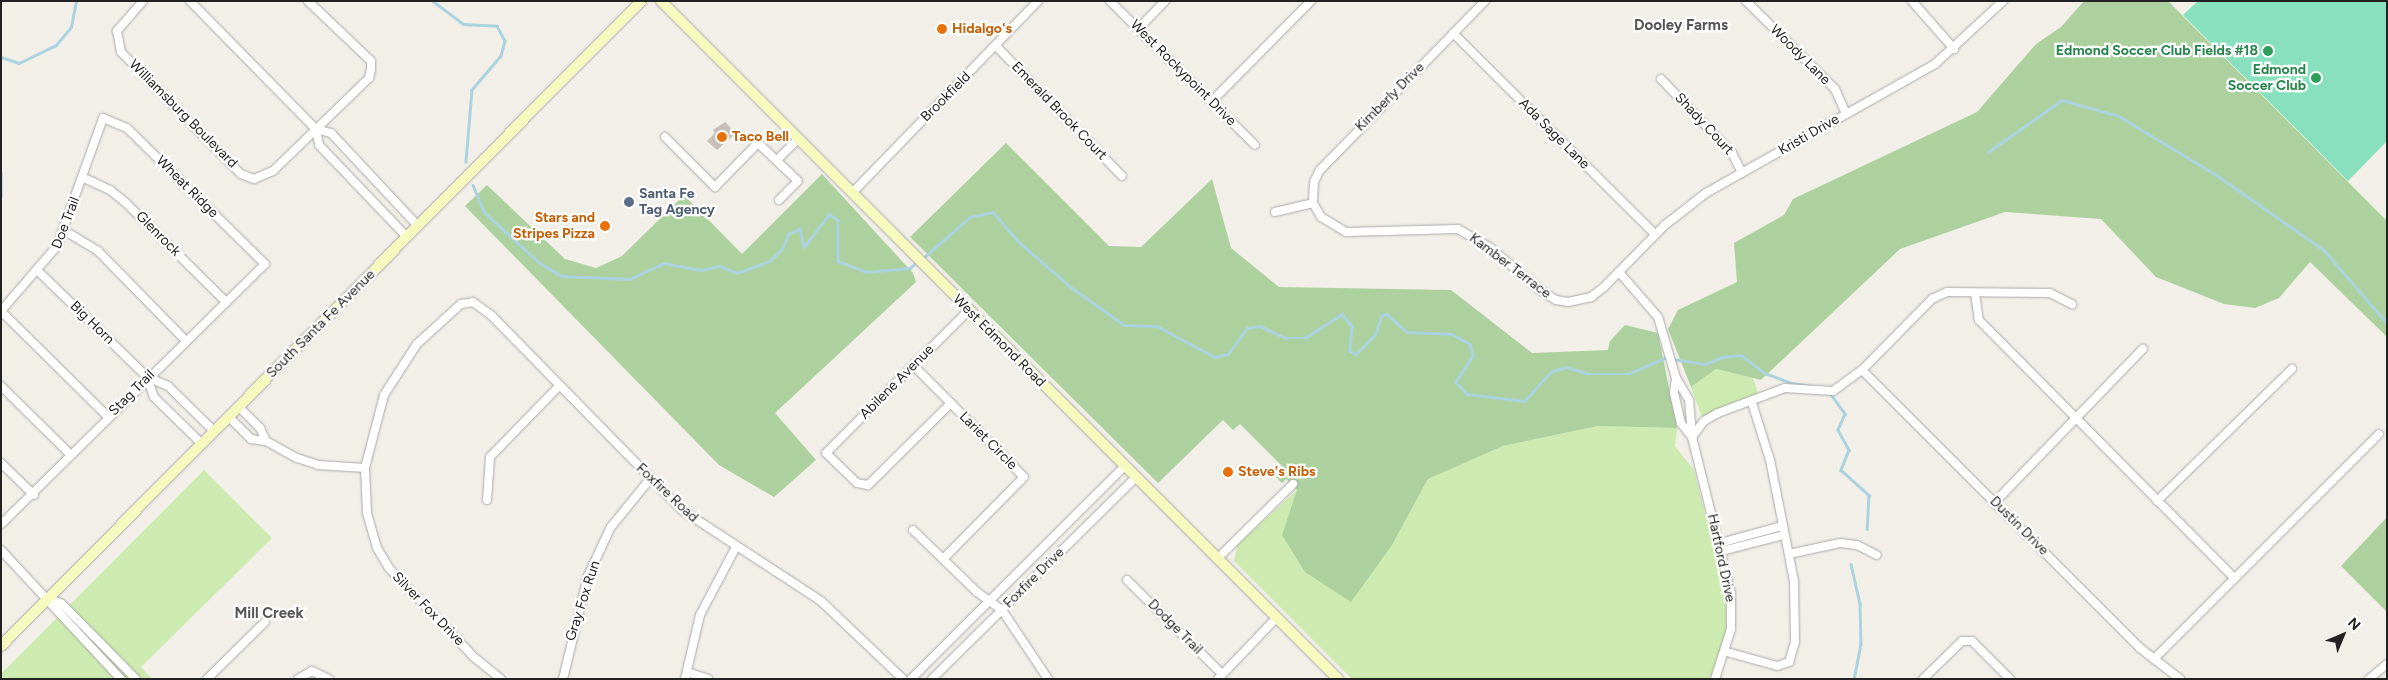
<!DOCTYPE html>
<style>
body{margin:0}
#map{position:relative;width:2388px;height:680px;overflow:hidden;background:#f2efe9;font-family:Figtree,sans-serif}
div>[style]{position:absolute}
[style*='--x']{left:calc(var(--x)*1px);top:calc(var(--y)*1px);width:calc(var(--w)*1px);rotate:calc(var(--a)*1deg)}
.grass>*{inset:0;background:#cdebb0}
.forest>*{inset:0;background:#add19e}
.pitch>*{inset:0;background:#88e0be}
.stream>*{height:2.5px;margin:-1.25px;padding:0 1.25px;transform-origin:1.25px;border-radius:1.25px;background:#aad3df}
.building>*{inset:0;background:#c7bfb8}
.roads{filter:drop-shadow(0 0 1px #a9a9a9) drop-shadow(0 0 1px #a9a9a9)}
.street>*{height:8px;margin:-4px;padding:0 4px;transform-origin:4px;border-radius:4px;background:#fff}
.secondary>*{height:10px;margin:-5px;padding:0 5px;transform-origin:5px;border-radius:5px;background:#f7fabf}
.dots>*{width:14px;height:14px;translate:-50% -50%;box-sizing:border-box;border:2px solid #fff;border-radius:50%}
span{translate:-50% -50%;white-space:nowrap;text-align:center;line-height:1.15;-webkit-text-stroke:4.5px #fff;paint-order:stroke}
.food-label{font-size:14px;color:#c56008;font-weight:700}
.left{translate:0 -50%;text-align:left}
.right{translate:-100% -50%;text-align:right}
.leisure-label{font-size:14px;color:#27864d;font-weight:700}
.street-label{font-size:14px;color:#222}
.service-label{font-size:14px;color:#4e5e75;font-weight:700}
.neighbourhood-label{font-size:15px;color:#555;font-weight:700}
.frame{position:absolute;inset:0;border:2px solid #222;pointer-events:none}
.north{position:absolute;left:2318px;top:610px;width:50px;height:50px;-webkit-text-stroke:4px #fff;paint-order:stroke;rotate:45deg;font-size:14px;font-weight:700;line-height:20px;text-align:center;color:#222}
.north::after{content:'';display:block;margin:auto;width:18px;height:22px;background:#222;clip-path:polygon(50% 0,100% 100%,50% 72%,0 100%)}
</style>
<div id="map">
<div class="grass">
<i style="clip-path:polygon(1716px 369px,1753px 378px,1759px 396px,1702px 417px,1691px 387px)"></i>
<i style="clip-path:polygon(1598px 426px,1677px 428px,1675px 446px,1694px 470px,1726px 595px,1726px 641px,1709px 679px,1352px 679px,1234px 561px,1237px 545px,1297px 490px,1392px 545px,1428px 479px,1503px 446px)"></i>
<i style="clip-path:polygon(204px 470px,272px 538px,141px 667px,152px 679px,1px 679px,1px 674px)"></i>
</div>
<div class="forest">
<i style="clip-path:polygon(2084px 1px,2168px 1px,2387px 221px,2387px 337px,2310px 262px,2279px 298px,2255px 308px,2224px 304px,2156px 277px,2101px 219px,2005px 212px,1900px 249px,1761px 380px,1716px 369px,1691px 387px,1668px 329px,1678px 310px,1737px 282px,1734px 243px,1784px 215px,1793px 199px,1977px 112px,2036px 44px,2061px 27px)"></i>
<i style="clip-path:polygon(1006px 143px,1109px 246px,1141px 247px,1212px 179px,1231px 248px,1279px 287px,1451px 290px,1532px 353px,1608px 350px,1610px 341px,1625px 325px,1658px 333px,1677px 428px,1598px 426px,1503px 446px,1428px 479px,1392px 545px,1351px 602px,1305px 572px,1282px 535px,1297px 490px,1286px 479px,1282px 483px,1276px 477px,1283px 467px,1240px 424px,1233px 430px,1223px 420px,1158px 483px,910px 237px)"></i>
<i style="clip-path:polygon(822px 174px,913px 273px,916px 282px,775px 413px,816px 460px,774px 497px,719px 465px,465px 206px,487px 185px,565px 259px,596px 268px,622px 256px,684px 195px,742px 254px)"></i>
<i style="clip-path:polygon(2387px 517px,2387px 612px,2341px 566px)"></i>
</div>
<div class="pitch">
<i style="clip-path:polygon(2198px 1px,2387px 1px,2387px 141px,2348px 181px,2183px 15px)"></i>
</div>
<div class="stream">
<i style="--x:433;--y:1;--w:38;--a:37"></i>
<i style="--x:463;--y:24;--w:34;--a:3"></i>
<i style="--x:497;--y:26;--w:17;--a:62"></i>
<i style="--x:505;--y:41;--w:16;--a:105"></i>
<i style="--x:501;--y:56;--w:45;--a:130.5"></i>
<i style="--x:472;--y:90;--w:72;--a:94.8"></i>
<i style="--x:1;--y:57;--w:19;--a:18"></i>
<i style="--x:19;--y:63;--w:41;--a:-25.9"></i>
<i style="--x:56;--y:45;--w:23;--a:-50"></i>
<i style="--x:71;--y:27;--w:26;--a:-79"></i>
<i style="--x:1988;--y:152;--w:90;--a:-35.1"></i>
<i style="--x:2062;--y:100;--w:59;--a:15.7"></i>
<i style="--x:2119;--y:116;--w:116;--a:31.2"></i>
<i style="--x:2218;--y:176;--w:129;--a:34.9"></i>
<i style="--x:2324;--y:250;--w:96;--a:49.2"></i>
<i style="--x:1;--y:173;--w:23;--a:90"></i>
<i style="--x:473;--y:185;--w:30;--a:67"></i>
<i style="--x:485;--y:213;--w:74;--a:42.3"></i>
<i style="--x:540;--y:263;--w:26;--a:31"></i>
<i style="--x:562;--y:276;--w:68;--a:2.5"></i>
<i style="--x:630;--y:279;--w:38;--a:-25"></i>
<i style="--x:664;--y:263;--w:38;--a:11"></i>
<i style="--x:701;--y:270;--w:19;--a:-12"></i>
<i style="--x:720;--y:266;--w:18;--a:22"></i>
<i style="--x:737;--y:273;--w:35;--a:-20"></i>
<i style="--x:770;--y:261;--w:17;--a:-45"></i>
<i style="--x:782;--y:249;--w:16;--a:-68"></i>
<i style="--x:788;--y:234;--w:13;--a:-23"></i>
<i style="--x:800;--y:229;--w:18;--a:77"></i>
<i style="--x:804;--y:247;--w:41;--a:-52.9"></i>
<i style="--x:829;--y:214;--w:11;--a:34"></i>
<i style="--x:838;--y:220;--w:41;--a:90"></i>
<i style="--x:838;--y:261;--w:30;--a:21"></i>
<i style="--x:866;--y:272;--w:44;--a:-5.2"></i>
<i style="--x:910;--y:268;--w:9;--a:-41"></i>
<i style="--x:922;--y:259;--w:64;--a:-41.2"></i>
<i style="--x:970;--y:217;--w:24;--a:-12"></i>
<i style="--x:993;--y:212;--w:40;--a:49"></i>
<i style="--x:1019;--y:242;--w:69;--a:40.9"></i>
<i style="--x:1071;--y:287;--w:65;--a:35.6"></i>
<i style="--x:1124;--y:325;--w:33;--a:2"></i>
<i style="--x:1157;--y:326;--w:66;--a:28.1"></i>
<i style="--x:1215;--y:357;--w:13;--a:-13"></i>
<i style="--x:1228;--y:354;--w:32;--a:-54"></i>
<i style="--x:1247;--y:328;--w:13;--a:-9"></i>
<i style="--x:1260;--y:326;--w:29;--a:25"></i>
<i style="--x:1286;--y:338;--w:19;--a:0"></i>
<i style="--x:1305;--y:338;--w:44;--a:-33"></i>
<i style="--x:1342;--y:314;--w:16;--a:50"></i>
<i style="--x:1352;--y:326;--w:25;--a:95"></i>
<i style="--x:1350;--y:351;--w:7;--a:27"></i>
<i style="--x:1356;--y:354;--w:28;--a:-46"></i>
<i style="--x:1375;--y:334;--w:20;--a:-70"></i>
<i style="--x:1382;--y:315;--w:5;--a:-11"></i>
<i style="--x:1387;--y:314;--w:27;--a:42"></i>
<i style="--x:1407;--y:332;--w:45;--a:2.5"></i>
<i style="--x:1452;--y:334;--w:21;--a:29"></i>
<i style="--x:1470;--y:344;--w:12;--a:76"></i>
<i style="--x:1473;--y:356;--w:31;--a:123"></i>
<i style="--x:1456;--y:382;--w:16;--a:47"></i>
<i style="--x:1467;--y:394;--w:57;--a:7"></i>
<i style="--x:1524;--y:401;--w:41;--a:-47"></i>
<i style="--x:1552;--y:371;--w:16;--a:-15"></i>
<i style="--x:1567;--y:367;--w:22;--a:18"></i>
<i style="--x:1588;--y:374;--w:40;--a:0"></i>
<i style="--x:1628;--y:374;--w:43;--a:-23.6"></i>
<i style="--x:1673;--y:359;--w:33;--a:9"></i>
<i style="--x:1706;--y:364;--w:17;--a:-24"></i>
<i style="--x:1722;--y:357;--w:19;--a:-6"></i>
<i style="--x:1741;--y:355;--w:30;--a:37"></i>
<i style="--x:1765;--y:373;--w:28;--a:21"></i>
<i style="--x:1791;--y:383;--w:28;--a:8"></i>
<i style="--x:1830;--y:393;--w:26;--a:54"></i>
<i style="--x:1845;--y:414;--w:17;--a:114"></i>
<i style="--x:1838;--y:430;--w:23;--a:61"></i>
<i style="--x:1849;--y:450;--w:22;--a:112"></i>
<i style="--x:1841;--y:470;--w:38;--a:42"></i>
<i style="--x:1869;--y:495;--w:34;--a:93"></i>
<i style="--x:1851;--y:564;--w:41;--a:77.3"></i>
<i style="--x:1860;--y:604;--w:40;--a:88.6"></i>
<i style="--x:1861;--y:644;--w:36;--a:101"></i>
</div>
<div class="building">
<i style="clip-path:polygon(725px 122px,736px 133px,717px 150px,707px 141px,715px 133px,713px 130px)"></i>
</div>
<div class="roads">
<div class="street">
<i style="--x:143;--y:1;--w:40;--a:131"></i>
<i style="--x:117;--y:31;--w:21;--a:79"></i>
<i style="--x:121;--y:52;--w:171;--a:45.5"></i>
<i style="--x:241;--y:174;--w:14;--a:21"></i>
<i style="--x:254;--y:179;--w:21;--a:-23"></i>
<i style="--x:273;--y:171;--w:134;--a:-44.1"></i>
<i style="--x:369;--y:78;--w:9;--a:-77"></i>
<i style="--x:371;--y:69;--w:8;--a:-90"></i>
<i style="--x:371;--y:61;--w:87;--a:-136.4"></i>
<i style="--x:190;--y:1;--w:180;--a:45.5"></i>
<i style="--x:316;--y:129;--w:16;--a:79"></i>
<i style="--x:319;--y:145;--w:127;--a:46.3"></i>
<i style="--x:1110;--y:1;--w:204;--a:44.8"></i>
<i style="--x:1485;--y:1;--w:236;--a:134.3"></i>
<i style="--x:1320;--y:170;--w:13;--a:117"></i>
<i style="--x:1314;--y:182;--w:21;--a:93"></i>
<i style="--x:1313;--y:203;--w:16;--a:60"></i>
<i style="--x:1321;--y:217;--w:29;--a:31"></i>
<i style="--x:1346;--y:232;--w:112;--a:-1.5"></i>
<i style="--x:1458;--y:229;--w:39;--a:30"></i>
<i style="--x:1492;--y:249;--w:63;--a:40.5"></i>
<i style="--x:1540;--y:290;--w:19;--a:32"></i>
<i style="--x:1556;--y:300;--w:12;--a:9"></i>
<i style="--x:1568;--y:302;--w:24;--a:-12"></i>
<i style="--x:1591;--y:297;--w:15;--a:-37"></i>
<i style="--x:1603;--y:288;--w:88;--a:-45.5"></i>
<i style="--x:1665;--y:225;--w:52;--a:-38"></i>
<i style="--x:1706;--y:193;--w:263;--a:-29.4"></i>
<i style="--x:1935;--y:64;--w:93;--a:-42.8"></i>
<i style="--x:1746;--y:1;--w:125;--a:44.7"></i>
<i style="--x:1835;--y:89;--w:27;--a:66"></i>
<i style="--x:1912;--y:1;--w:64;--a:48.8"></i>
<i style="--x:1138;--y:29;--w:39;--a:-46"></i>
<i style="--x:1453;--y:33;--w:285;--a:44.9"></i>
<i style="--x:996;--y:46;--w:181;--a:45.9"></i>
<i style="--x:1661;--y:79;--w:103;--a:46.2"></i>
<i style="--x:1732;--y:153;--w:22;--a:63"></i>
<i style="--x:1211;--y:102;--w:142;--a:-45.3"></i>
<i style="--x:316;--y:129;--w:16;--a:15"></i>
<i style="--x:331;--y:133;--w:127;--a:46.9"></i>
<i style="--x:665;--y:137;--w:71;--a:45"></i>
<i style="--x:715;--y:187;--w:62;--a:-45.7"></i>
<i style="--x:758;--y:143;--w:55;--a:43.5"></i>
<i style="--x:798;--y:181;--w:27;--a:135"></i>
<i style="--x:777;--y:160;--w:31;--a:-45"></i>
<i style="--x:82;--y:177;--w:31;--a:25"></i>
<i style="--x:110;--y:190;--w:21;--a:39"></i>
<i style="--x:126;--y:203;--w:141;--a:44.7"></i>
<i style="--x:853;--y:192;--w:266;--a:-45.9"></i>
<i style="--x:1275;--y:212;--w:39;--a:-13"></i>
<i style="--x:65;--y:231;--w:39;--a:31"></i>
<i style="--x:98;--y:251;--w:126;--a:45.6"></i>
<i style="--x:37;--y:270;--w:153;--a:44.2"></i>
<i style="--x:147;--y:377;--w:23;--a:23"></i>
<i style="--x:168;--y:386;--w:64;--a:44.4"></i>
<i style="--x:1619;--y:272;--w:60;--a:49.1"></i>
<i style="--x:1658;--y:317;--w:64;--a:73.6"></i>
<i style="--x:1676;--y:378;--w:26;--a:59"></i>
<i style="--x:1689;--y:400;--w:37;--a:85"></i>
<i style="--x:1692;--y:437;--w:162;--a:76"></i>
<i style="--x:1731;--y:594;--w:35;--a:90"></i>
<i style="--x:1731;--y:629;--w:52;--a:107.7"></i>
<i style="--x:1975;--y:293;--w:27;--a:82"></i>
<i style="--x:1979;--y:320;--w:363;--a:45.3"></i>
<i style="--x:1;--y:311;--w:86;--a:-49.3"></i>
<i style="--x:57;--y:246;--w:136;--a:-70.2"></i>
<i style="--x:103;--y:118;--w:26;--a:23"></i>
<i style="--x:127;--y:128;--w:194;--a:44.6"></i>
<i style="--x:265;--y:264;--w:371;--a:135.4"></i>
<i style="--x:1;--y:311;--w:151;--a:44.7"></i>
<i style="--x:914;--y:366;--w:156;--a:45.3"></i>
<i style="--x:1024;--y:477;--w:114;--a:134.6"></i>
<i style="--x:1862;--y:370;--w:393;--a:45"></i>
<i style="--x:2140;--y:648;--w:51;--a:37.8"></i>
<i style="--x:147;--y:377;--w:21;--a:71"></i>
<i style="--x:154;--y:397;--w:67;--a:44.4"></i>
<i style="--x:1676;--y:378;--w:15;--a:98"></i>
<i style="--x:1674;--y:393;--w:31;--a:77"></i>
<i style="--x:1681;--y:423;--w:18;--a:52"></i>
<i style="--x:1;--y:386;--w:98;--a:44.6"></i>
<i style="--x:951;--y:403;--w:117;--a:135.3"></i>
<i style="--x:868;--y:485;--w:11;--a:-170"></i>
<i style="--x:857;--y:483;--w:43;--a:-135.9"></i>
<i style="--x:826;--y:453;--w:201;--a:-45"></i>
<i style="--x:239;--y:407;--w:30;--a:45"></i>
<i style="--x:260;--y:428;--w:14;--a:65"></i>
<i style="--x:229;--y:417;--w:31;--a:45"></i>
<i style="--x:251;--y:439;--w:15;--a:8"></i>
<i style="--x:266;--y:441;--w:35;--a:29"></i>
<i style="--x:297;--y:458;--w:22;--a:18"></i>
<i style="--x:318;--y:465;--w:47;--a:3.7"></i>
<i style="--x:1692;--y:437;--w:20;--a:-53"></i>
<i style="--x:1704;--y:421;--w:16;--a:-30"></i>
<i style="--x:1718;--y:413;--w:72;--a:-20.5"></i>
<i style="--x:1785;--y:388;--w:48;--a:3.6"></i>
<i style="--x:1833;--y:391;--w:36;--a:-36"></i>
<i style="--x:1862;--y:370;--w:100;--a:-45.4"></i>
<i style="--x:1932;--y:299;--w:17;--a:-25"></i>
<i style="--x:1947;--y:292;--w:103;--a:0.6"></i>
<i style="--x:2050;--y:293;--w:25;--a:27"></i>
<i style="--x:1;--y:463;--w:46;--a:44.1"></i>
<i style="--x:487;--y:500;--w:43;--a:-86"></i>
<i style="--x:490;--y:457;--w:98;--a:-45.8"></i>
<i style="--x:2157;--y:501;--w:189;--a:-44.4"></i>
<i style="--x:1995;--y:502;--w:213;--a:-46"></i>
<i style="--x:913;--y:530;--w:89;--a:44.1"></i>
<i style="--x:977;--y:592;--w:31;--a:36"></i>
<i style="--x:1002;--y:610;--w:83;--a:56.3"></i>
<i style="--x:1720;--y:543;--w:64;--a:-15.3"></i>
<i style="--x:1;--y:550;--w:176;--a:47.1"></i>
<i style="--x:1722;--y:551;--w:64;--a:-14.5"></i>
<i style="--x:1789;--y:554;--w:52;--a:-12.2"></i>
<i style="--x:1840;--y:543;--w:17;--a:7"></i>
<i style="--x:1857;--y:545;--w:22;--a:27"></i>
<i style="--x:1217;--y:559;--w:107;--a:-44.6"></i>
<i style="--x:1127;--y:580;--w:134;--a:44.7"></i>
<i style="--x:48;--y:598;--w:15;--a:23"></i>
<i style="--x:62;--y:604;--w:105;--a:45.4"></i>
<i style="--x:1727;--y:652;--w:52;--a:15.6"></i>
<i style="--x:1777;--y:666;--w:13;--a:-18"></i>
<i style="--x:1789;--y:662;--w:21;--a:-73"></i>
<i style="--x:1795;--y:642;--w:61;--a:-90.9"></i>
<i style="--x:1794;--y:581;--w:123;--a:-101.2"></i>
<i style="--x:1770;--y:460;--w:60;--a:-107.5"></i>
<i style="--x:2154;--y:659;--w:318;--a:-45"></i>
<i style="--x:687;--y:672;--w:22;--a:18"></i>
<i style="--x:207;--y:679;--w:81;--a:-44.5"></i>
<i style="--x:298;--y:679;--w:16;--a:-30"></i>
<i style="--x:312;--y:671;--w:19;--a:25"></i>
<i style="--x:501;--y:679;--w:36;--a:-141"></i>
<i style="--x:473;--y:656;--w:122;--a:-133.7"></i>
<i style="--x:389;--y:568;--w:23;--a:-121"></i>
<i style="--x:377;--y:548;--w:37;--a:-106"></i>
<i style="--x:367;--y:512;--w:44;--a:-92.6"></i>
<i style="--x:365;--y:468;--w:75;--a:-75.4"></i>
<i style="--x:384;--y:395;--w:61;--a:-57.1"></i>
<i style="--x:417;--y:344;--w:59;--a:-42.3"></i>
<i style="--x:461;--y:304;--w:12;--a:-9"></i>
<i style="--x:473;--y:302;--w:22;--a:36"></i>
<i style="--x:491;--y:315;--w:273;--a:45.6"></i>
<i style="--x:682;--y:510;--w:166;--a:33.2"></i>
<i style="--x:821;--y:601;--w:113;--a:43.6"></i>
<i style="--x:563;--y:679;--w:106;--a:-76.4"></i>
<i style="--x:588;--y:576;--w:31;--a:-65"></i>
<i style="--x:601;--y:548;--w:23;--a:-65"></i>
<i style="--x:611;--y:527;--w:62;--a:-50.9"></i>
<i style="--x:685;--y:679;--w:66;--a:-76.8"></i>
<i style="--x:700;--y:615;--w:77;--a:-62.1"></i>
<i style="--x:911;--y:679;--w:301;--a:-44.9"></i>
<i style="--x:932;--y:679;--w:286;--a:-44.7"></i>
<i style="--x:1218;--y:679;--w:84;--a:-46.4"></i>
<i style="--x:1923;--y:679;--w:54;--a:-44.3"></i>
<i style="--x:1962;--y:641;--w:10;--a:0"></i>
<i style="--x:1972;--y:641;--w:54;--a:45"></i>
<i style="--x:2369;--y:679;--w:23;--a:-40"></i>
</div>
<div class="secondary">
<i style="--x:661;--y:1;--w:958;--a:45.04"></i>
<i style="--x:1;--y:646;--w:909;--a:-45.22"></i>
</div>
</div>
<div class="dots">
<i style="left:942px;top:29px;background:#e8710a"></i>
<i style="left:2268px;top:51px;background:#2e9e5b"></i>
<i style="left:2316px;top:78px;background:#2e9e5b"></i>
<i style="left:722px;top:137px;background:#e8710a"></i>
<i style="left:629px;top:202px;background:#5c6f8a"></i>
<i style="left:605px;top:226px;background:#e8710a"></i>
<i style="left:1228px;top:472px;background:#e8710a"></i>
</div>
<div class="food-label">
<span class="left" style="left:952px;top:29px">Hidalgo's</span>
<span class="left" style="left:732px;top:137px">Taco Bell</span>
<span class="right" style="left:595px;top:226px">Stars and<br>Stripes Pizza</span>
<span class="left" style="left:1238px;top:472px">Steve's Ribs</span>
</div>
<div class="leisure-label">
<span class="right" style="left:2258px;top:51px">Edmond Soccer Club Fields #18</span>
<span class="right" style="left:2306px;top:78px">Edmond<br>Soccer Club</span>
</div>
<div class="street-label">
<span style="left:1800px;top:55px;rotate:45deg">Woody Lane</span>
<span style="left:1183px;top:73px;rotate:45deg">West Rockypoint Drive</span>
<span style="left:946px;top:97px;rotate:-45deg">Brookfield</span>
<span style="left:1390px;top:97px;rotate:-45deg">Kimberly Drive</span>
<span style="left:1059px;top:111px;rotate:46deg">Emerald Brook Court</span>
<span style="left:183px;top:114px;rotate:45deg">Williamsburg Boulevard</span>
<span style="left:1704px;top:124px;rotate:47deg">Shady Court</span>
<span style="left:1554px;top:134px;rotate:45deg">Ada Sage Lane</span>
<span style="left:1809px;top:135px;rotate:-30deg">Kristi Drive</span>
<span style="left:187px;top:187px;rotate:45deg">Wheat Ridge</span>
<span style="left:66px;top:223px;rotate:-69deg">Doe Trail</span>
<span style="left:158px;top:234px;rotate:45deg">Glenrock</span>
<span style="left:1510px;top:266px;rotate:37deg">Kamber Terrace</span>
<span style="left:92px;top:323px;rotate:44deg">Big Horn</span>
<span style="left:321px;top:324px;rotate:-45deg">South Santa Fe Avenue</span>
<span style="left:999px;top:341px;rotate:45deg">West Edmond Road</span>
<span style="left:897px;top:382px;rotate:-45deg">Abilene Avenue</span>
<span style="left:132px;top:393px;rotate:-45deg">Stag Trail</span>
<span style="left:988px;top:441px;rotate:45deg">Lariet Circle</span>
<span style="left:667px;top:493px;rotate:43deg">Foxfire Road</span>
<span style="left:2019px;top:526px;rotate:45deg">Dustin Drive</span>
<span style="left:1721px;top:558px;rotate:78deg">Hartford Drive</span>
<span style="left:1034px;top:578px;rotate:-45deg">Foxfire Drive</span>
<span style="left:583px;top:601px;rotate:-72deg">Gray Fox Run</span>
<span style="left:428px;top:609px;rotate:46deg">Silver Fox Drive</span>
<span style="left:1175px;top:627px;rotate:45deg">Dodge Trail</span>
</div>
<div class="service-label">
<span class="left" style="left:639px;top:202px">Santa Fe<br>Tag Agency</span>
</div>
<div class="neighbourhood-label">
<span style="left:1681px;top:26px">Dooley Farms</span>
<span style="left:269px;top:614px">Mill Creek</span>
</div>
<div class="frame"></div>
<div class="north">N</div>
</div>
